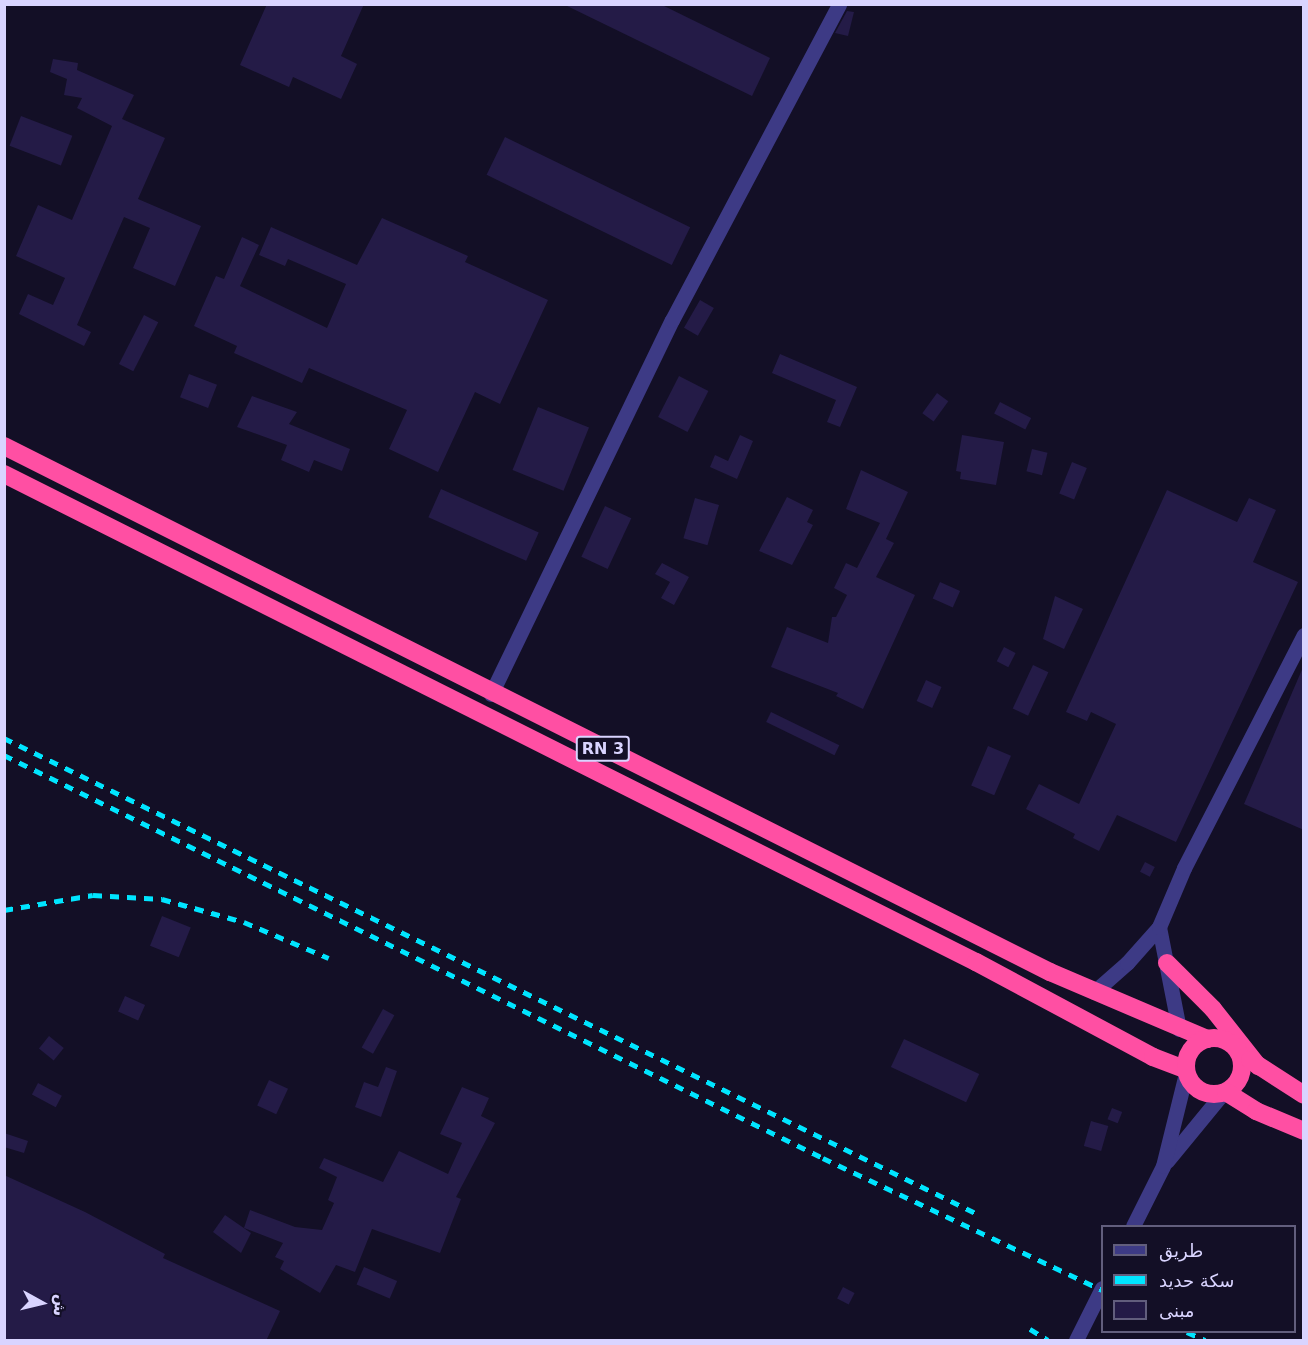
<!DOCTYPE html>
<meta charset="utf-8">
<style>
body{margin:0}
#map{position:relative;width:1308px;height:1345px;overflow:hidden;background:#130f26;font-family:"DejaVu Sans","Noto Naskh Arabic",sans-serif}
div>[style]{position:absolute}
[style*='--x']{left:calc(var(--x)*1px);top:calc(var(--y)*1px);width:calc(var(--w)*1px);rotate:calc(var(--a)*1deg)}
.building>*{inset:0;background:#241b47;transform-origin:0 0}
.minor>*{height:15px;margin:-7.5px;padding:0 7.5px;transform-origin:7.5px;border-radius:7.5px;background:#3d3a85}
.highway>*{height:18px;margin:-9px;padding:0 9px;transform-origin:9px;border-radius:9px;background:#ff4fa3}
.highway>.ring{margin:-9px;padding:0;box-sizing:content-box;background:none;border:18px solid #ff4fa3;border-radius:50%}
.rail>*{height:4.5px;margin-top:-2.25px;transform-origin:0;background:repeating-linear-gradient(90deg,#00e5ff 0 9px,transparent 0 17px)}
span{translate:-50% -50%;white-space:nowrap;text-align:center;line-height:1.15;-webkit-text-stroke:4.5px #130f26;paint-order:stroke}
.shield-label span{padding:2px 4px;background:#130f26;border:2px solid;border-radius:4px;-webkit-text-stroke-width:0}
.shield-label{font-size:16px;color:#d9d4ff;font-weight:700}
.frame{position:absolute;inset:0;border:6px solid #d9d4ff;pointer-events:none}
.legend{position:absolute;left:1101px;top:1225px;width:195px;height:108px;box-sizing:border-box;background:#130f26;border:2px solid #625e7d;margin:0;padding:8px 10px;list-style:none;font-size:18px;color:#d9d4ff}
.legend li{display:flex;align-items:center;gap:12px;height:30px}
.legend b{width:30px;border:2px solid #625e7d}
.north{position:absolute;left:12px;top:1273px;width:60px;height:60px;-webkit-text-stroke:4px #130f26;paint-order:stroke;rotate:98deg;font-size:16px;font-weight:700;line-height:24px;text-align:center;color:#d9d4ff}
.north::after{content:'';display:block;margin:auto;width:21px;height:27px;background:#d9d4ff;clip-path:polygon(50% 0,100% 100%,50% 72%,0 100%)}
</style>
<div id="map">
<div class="building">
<i style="clip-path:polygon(267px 4px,364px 4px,341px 56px,357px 64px,341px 99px,293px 77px,289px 87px,240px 65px)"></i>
<i style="clip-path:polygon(563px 4px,660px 4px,770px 58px,752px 96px)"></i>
<i style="clip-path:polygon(847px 11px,854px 12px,848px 36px,835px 33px)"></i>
<i style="clip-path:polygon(53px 59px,78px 63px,77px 70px,134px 95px,122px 119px,165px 138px,138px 199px,201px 226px,175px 286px,133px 268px,150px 228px,124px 217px,77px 325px,91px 332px,84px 346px,19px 314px,28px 294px,53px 305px,65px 278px,16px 256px,38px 205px,72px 220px,112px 126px,77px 108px,82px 98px,64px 95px,67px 79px,50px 72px)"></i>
<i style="left:21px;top:116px;width:55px;height:32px;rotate:21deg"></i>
<i style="left:505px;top:137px;width:206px;height:42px;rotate:26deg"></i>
<i style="clip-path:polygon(382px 218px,468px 256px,465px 262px,548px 300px,500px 404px,475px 392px,438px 472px,389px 449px,407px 410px,309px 368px,302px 383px,234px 353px,237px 346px,194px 326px,216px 276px,224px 279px,242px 237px,259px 245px,240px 286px,327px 328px,346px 284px,288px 259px,285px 266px,259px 255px,271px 227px,357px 265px)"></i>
<i style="left:700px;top:300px;width:16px;height:32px;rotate:30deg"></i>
<i style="left:144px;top:315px;width:16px;height:55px;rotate:27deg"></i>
<i style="clip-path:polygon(780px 354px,857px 387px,840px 427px,827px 422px,836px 400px,772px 373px)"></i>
<i style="left:189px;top:374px;width:30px;height:25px;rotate:21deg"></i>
<i style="left:679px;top:376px;width:33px;height:46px;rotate:27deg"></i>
<i style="left:937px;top:393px;width:14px;height:25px;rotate:36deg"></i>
<i style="clip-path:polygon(252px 396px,297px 412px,289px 424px,350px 449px,342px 471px,314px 460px,309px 472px,281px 460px,287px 445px,237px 427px)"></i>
<i style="left:1000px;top:402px;width:35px;height:13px;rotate:27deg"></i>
<i style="left:538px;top:407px;width:55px;height:68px;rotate:22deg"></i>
<i style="clip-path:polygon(740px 435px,753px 441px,737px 479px,710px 467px,715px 455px,728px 461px)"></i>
<i style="clip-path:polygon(962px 435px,1004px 442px,996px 485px,960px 479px,961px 472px,956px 471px)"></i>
<i style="left:1032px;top:449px;width:16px;height:23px;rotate:14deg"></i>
<i style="left:1072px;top:462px;width:16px;height:34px;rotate:22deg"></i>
<i style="clip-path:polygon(861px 470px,908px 492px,886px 539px,894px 543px,876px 577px,915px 595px,863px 709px,836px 696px,838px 693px,771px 667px,787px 627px,828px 643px,832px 617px,836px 617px,847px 595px,834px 588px,846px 563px,857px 568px,880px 523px,846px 509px)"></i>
<i style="left:441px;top:489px;width:107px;height:31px;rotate:24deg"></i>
<i style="clip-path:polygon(1167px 490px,1237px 522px,1249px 498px,1276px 510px,1253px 562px,1298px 582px,1176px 842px,1117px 815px,1099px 851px,1073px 838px,1075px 834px,1026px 809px,1039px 784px,1079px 804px,1116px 724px,1091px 712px,1087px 721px,1066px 712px)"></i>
<i style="clip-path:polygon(787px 497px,813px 510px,807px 522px,813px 525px,792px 565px,759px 551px)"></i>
<i style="left:695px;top:498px;width:25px;height:42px;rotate:16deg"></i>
<i style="left:605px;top:506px;width:29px;height:56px;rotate:25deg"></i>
<i style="clip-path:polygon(662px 563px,689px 577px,674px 605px,661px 598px,670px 582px,655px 574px)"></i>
<i style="left:940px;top:582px;width:22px;height:18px;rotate:24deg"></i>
<i style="clip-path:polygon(1055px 596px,1083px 609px,1064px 649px,1043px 639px)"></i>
<i style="left:1004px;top:647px;width:13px;height:16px;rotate:27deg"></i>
<i style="left:1033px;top:665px;width:17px;height:48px;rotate:25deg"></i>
<i style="clip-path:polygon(1304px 665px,1304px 830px,1244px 804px)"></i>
<i style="left:926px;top:680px;width:17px;height:23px;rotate:24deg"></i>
<i style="left:771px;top:712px;width:76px;height:11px;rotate:26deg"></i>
<i style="left:988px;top:746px;width:25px;height:43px;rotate:23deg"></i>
<i style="left:1145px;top:862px;width:11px;height:11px;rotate:27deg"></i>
<i style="left:162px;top:916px;width:31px;height:32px;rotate:22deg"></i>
<i style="left:125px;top:996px;width:22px;height:17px;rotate:24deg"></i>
<i style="left:383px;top:1009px;width:13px;height:44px;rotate:29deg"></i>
<i style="left:49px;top:1036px;width:19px;height:16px;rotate:39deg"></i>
<i style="left:904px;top:1039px;width:83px;height:31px;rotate:25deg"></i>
<i style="clip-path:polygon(386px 1067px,397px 1071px,381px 1117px,355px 1107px,364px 1082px,378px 1087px)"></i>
<i style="left:269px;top:1080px;width:21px;height:28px;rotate:25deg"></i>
<i style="left:38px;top:1083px;width:27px;height:13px;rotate:28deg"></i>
<i style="clip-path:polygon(462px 1087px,489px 1098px,481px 1116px,495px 1123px,456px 1197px,461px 1199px,440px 1253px,372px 1229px,355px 1272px,336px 1265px,320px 1293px,280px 1269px,284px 1261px,275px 1257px,283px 1243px,244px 1228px,250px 1210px,295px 1227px,322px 1230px,334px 1203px,328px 1200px,337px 1177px,319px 1168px,324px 1158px,383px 1182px,399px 1151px,448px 1174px,462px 1143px,440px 1134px)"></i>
<i style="left:1112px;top:1108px;width:11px;height:12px;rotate:22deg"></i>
<i style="left:1091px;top:1121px;width:18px;height:26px;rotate:16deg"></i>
<i style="clip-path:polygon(4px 1133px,28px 1141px,24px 1153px,4px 1147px)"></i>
<i style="clip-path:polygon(4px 1175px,85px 1212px,165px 1254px,163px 1258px,280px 1311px,266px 1341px,4px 1341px)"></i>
<i style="clip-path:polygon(225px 1215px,251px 1233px,241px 1253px,213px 1232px)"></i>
<i style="left:364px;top:1267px;width:36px;height:19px;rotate:23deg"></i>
<i style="left:843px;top:1287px;width:13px;height:13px;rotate:27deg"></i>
</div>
<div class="minor">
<i style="--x:491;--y:694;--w:415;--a:-64.2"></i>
<i style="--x:672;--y:320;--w:357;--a:-62.1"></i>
<i style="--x:1159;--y:927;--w:104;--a:78.9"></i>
<i style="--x:1094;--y:992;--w:44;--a:-41.3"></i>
<i style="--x:1127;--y:963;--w:48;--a:-48.4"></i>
<i style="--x:1159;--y:927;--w:64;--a:-67"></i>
<i style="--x:1184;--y:868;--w:262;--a:-62.8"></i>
<i style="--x:1167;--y:1161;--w:87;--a:-50.6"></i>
<i style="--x:1133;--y:1226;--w:67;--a:-63.4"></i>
<i style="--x:1163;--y:1166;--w:96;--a:-76.1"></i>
<i style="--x:1076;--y:1340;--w:58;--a:-63.4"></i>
</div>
<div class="highway">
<i style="--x:4;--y:446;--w:1171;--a:26.7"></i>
<i style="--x:1050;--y:972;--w:171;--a:23.1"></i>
<i style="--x:4;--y:474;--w:1088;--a:26.66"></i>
<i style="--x:976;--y:962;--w:201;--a:28.2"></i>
<i style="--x:1153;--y:1057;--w:34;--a:21"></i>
<i style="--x:1167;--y:963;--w:65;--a:45"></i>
<i style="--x:1213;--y:1009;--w:73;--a:51.7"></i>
<i class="ring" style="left:1186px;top:1038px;width:38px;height:38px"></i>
<i style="--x:1250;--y:1060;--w:64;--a:32.9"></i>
<i style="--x:1226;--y:1092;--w:36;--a:32"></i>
<i style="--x:1256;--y:1111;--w:52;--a:22.6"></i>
</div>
<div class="rail">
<i style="--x:4;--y:738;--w:1086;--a:26.05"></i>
<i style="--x:4;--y:755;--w:913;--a:26.2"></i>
<i style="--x:823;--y:1158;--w:309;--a:25.3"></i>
<i style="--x:4;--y:910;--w:90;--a:-9.6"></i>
<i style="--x:93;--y:895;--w:69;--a:3.3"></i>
<i style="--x:162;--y:899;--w:85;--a:15.7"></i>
<i style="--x:244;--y:922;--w:92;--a:23"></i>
<i style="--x:1030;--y:1329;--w:21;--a:31"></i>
<i style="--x:1187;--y:1332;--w:20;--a:24"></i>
</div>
<div class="shield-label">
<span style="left:603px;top:749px">RN 3</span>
</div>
<div class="frame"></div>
<ul class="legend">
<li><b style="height:8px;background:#3d3a85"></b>طريق</li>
<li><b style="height:8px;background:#00e5ff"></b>سكة حديد</li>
<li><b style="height:16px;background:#241b47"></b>مبنى</li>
</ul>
<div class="north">ش</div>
</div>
